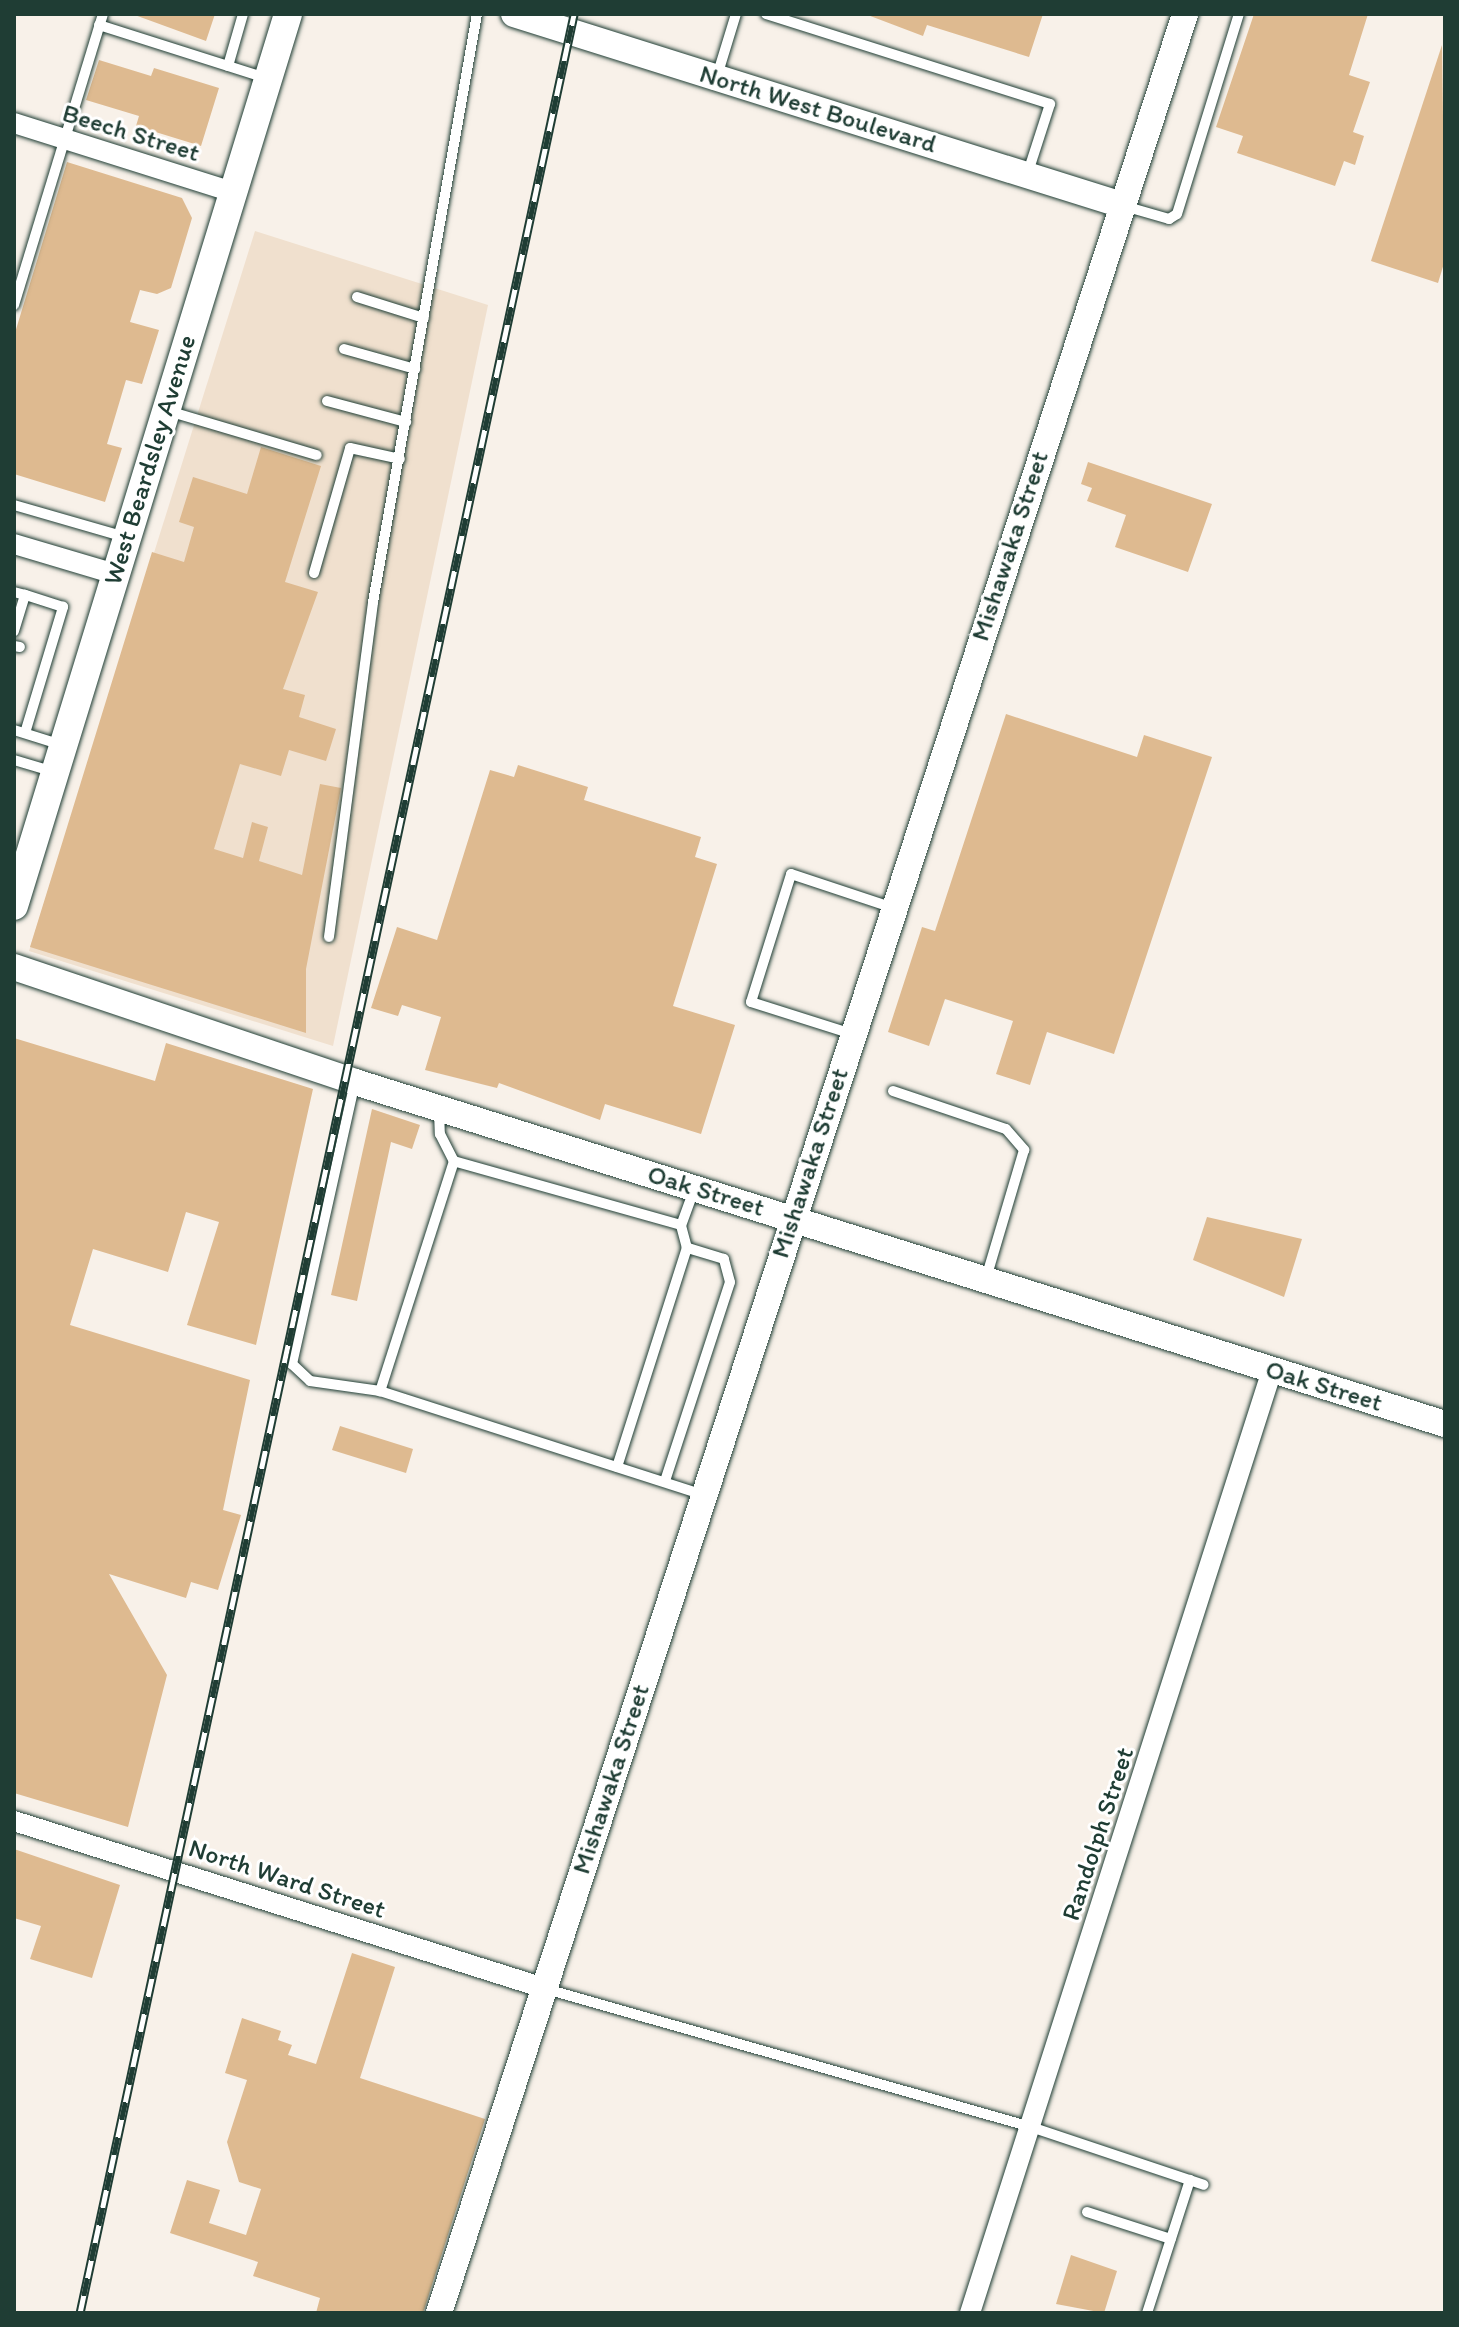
<!DOCTYPE html>
<html>
<head>
<meta charset="utf-8">
<style>
  body { margin:0 }
  #map { position:relative; width:1459px; height:2327px; overflow:hidden; background:#f8f1e9; font-family:Itim,sans-serif }
  div>[style] { position:absolute }
  [style*='--x'] { left:calc(var(--x)*1px); top:calc(var(--y)*1px); width:calc(var(--w)*1px); rotate:calc(var(--a)*1deg) }
  .built>* { inset:0; background:#f0e0ce }
  .building>* { inset:0; background:#deba90 }
  .roads { filter:drop-shadow(0 0 2px #1f3d34) drop-shadow(0 0 2px #1f3d34) }
  .service>* { height:10px; margin:-5px; padding:0 5px; transform-origin:5px; border-radius:5px; background:#fff }
  .minor>* { height:20px; margin:-10px; padding:0 10px; transform-origin:10px; border-radius:10px; background:#fff }
  .tertiary>* { height:26px; margin:-13px; padding:0 13px; transform-origin:13px; border-radius:13px; background:#fff }
  .secondary>* { height:28px; margin:-14px; padding:0 14px; transform-origin:14px; border-radius:14px; background:#fff }
  .rail>* { height:9px; margin-top:-4.5px; transform-origin:0; background:repeating-linear-gradient(90deg,#fff 0 18px,#1f3d34 0 36px); box-sizing:border-box; border-block:2px solid #1f3d34 }
  span { translate:-50% -50%; white-space:nowrap; text-align:center; line-height:1.15; -webkit-text-stroke:6px #fff; paint-order:stroke }
  .street-label { font-size:26px; color:#1f3d34 }
  .frame { position:absolute; inset:0; border:16px solid #1f3d34; pointer-events:none }
</style>
</head>
<body>
<div id="map">
  <div class="built">
    <div style="clip-path:polygon(255px 231px,488px 305px,333px 1046px,29px 951px)"></div>
  </div>
  <div class="building">
    <div style="clip-path:polygon(132px 14px,215px 14px,206px 41px)"></div>
    <div style="clip-path:polygon(865px 14px,1043px 14px,1029px 57px,927px 25px,923px 36px)"></div>
    <div style="clip-path:polygon(1254px 14px,1368px 14px,1349px 75px,1370px 82px,1353px 132px,1364px 136px,1355px 165px,1344px 161px,1335px 186px,1237px 153px,1243px 136px,1216px 127px)"></div>
    <div style="clip-path:polygon(1442px 45px,1445px 260px,1438px 283px,1371px 261px)"></div>
    <div style="clip-path:polygon(99px 60px,151px 76px,154px 68px,219px 88px,201px 146px,136px 126px,139px 116px,86px 100px)"></div>
    <div style="clip-path:polygon(67px 162px,182px 198px,192px 218px,171px 288px,157px 294px,140px 290px,130px 322px,159px 330px,142px 384px,126px 380px,107px 444px,122px 448px,105px 502px,14px 474px,14px 336px)"></div>
    <div style="clip-path:polygon(261px 447px,321px 466px,285px 582px,318px 592px,283px 689px,305px 695px,299px 717px,336px 729px,326px 761px,289px 750px,281px 776px,240px 764px,214px 849px,243px 858px,252px 822px,268px 827px,259px 861px,302px 875px,320px 784px,341px 788px,306px 969px,306px 1033px,30px 947px,152px 552px,184px 562px,194px 527px,179px 522px,193px 477px,247px 494px)"></div>
    <div style="clip-path:polygon(1088px 462px,1212px 504px,1188px 572px,1115px 547px,1126px 515px,1087px 501px,1092px 488px,1081px 484px)"></div>
    <div style="clip-path:polygon(1006px 714px,1137px 757px,1144px 735px,1212px 757px,1114px 1054px,1047px 1032px,1030px 1085px,996px 1074px,1013px 1021px,945px 999px,929px 1046px,888px 1032px,922px 927px,935px 931px)"></div>
    <div style="clip-path:polygon(518px 765px,588px 787px,584px 800px,701px 837px,695px 857px,717px 864px,673px 1006px,735px 1025px,701px 1134px,605px 1104px,600px 1120px,499px 1083px,497px 1088px,425px 1070px,441px 1017px,402px 1005px,398px 1016px,371px 1008px,397px 927px,437px 940px,490px 770px,514px 777px)"></div>
    <div style="clip-path:polygon(14px 1038px,155px 1081px,166px 1043px,313px 1089px,256px 1345px,187px 1325px,219px 1222px,186px 1212px,168px 1272px,93px 1249px,70px 1325px,250px 1380px,223px 1510px,241px 1515px,218px 1590px,191px 1582px,186px 1598px,109px 1574px,167px 1675px,128px 1827px,14px 1793px)"></div>
    <div style="clip-path:polygon(372px 1109px,420px 1125px,412px 1149px,391px 1142px,357px 1301px,331px 1295px)"></div>
    <div style="clip-path:polygon(1207px 1217px,1302px 1239px,1284px 1297px,1193px 1260px)"></div>
    <div style="clip-path:polygon(340px 1426px,413px 1449px,406px 1473px,332px 1450px)"></div>
    <div style="clip-path:polygon(14px 1849px,120px 1885px,92px 1978px,30px 1959px,41px 1926px,14px 1918px)"></div>
    <div style="clip-path:polygon(352px 1953px,395px 1967px,360px 2078px,485px 2119px,423px 2313px,316px 2313px,320px 2298px,253px 2276px,258px 2262px,170px 2233px,187px 2180px,220px 2190px,209px 2223px,246px 2235px,261px 2189px,239px 2182px,227px 2142px,247px 2080px,225px 2073px,242px 2018px,281px 2031px,278px 2040px,292px 2045px,288px 2055px,316px 2064px)"></div>
    <div style="clip-path:polygon(1071px 2255px,1117px 2271px,1104px 2313px,1056px 2304px)"></div>
  </div>
  <div class="roads">
    <div class="service">
      <div style="--x:766;--y:14;--w:298;--a:17.6"></div>
      <div style="--x:1050;--y:104;--w:71;--a:107.9"></div>
      <div style="--x:99;--y:25;--w:175;--a:17.6"></div>
      <div style="--x:228;--y:66;--w:54;--a:-73.9"></div>
      <div style="--x:717;--y:76;--w:65;--a:-73"></div>
      <div style="--x:1124;--y:206;--w:47;--a:16.1"></div>
      <div style="--x:1169;--y:219;--w:9;--a:-32"></div>
      <div style="--x:1177;--y:214;--w:209;--a:-72.8"></div>
      <div style="--x:357;--y:297;--w:70;--a:17.4"></div>
      <div style="--x:14;--y:305;--w:304;--a:-73"></div>
      <div style="--x:344;--y:349;--w:74;--a:15.7"></div>
      <div style="--x:327;--y:401;--w:82;--a:14.9"></div>
      <div style="--x:168;--y:411;--w:155;--a:16.5"></div>
      <div style="--x:14;--y:505;--w:116;--a:16.1"></div>
      <div style="--x:314;--y:573;--w:130;--a:-73.9"></div>
      <div style="--x:350;--y:448;--w:51;--a:12.4"></div>
      <div style="--x:14;--y:592;--w:11;--a:15"></div>
      <div style="--x:25;--y:595;--w:38;--a:107"></div>
      <div style="--x:14;--y:646;--w:6;--a:9"></div>
      <div style="--x:14;--y:730;--w:50;--a:17.4"></div>
      <div style="--x:25;--y:733;--w:132;--a:-73.2"></div>
      <div style="--x:63;--y:607;--w:40;--a:-162"></div>
      <div style="--x:14;--y:760;--w:42;--a:16.7"></div>
      <div style="--x:329;--y:937;--w:338;--a:-82.5"></div>
      <div style="--x:373;--y:602;--w:597;--a:-79.97"></div>
      <div style="--x:852;--y:1034;--w:106;--a:-162.4"></div>
      <div style="--x:751;--y:1002;--w:134;--a:-72.6"></div>
      <div style="--x:791;--y:874;--w:108;--a:18.4"></div>
      <div style="--x:355;--y:1082;--w:289;--a:102.6"></div>
      <div style="--x:292;--y:1364;--w:25;--a:43"></div>
      <div style="--x:310;--y:1381;--w:71;--a:8.1"></div>
      <div style="--x:893;--y:1091;--w:119;--a:18.6"></div>
      <div style="--x:1006;--y:1129;--w:28;--a:49"></div>
      <div style="--x:1024;--y:1150;--w:134;--a:106.5"></div>
      <div style="--x:439;--y:1110;--w:24;--a:88"></div>
      <div style="--x:440;--y:1134;--w:30;--a:63"></div>
      <div style="--x:694;--y:1190;--w:37;--a:110"></div>
      <div style="--x:681;--y:1225;--w:236;--a:-164.3"></div>
      <div style="--x:454;--y:1161;--w:242;--a:107.8"></div>
      <div style="--x:380;--y:1391;--w:339;--a:17.8"></div>
      <div style="--x:617;--y:1467;--w:230;--a:-72.3"></div>
      <div style="--x:687;--y:1248;--w:24;--a:-105"></div>
      <div style="--x:665;--y:1481;--w:209;--a:-71.9"></div>
      <div style="--x:730;--y:1282;--w:24;--a:-105"></div>
      <div style="--x:724;--y:1259;--w:39;--a:-163"></div>
      <div style="--x:546;--y:1989;--w:504;--a:15.88"></div>
      <div style="--x:1031;--y:2127;--w:182;--a:18.5"></div>
      <div style="--x:1087;--y:2212;--w:88;--a:17.8"></div>
      <div style="--x:1147;--y:2313;--w:140;--a:-72.1"></div>
    </div>
    <div class="minor">
      <div style="--x:14;--y:123;--w:230;--a:17.5"></div>
      <div style="--x:14;--y:544;--w:105;--a:16.5"></div>
      <div style="--x:14;--y:1821;--w:556;--a:17.49"></div>
      <div style="--x:970;--y:2313;--w:990;--a:-72.24"></div>
    </div>
    <div class="tertiary">
      <div style="--x:514;--y:14;--w:637;--a:17.44"></div>
      <div style="--x:14;--y:967;--w:360;--a:18.6"></div>
      <div style="--x:355;--y:1082;--w:1142;--a:17.42"></div>
      <div style="--x:439;--y:2313;--w:2417;--a:-72.02"></div>
    </div>
    <div class="secondary">
      <div style="--x:14;--y:906;--w:933;--a:-72.92"></div>
    </div>
  </div>
  <div class="rail">
    <div style="--x:80;--y:2313;--w:2351;--a:-77.87"></div>
  </div>
  <div class="street-label">
    <span style="left:818px;top:109px;rotate:17deg">North West Boulevard</span>
    <span style="left:131px;top:133px;rotate:17deg">Beech Street</span>
    <span style="left:150px;top:460px;rotate:-73deg">West Beardsley Avenue</span>
    <span style="left:1010px;top:546px;rotate:-72deg">Mishawaka Street</span>
    <span style="left:810px;top:1163px;rotate:-72deg">Mishawaka Street</span>
    <span style="left:706px;top:1191px;rotate:17deg">Oak Street</span>
    <span style="left:1324px;top:1386px;rotate:17deg">Oak Street</span>
    <span style="left:611px;top:1779px;rotate:-72deg">Mishawaka Street</span>
    <span style="left:1098px;top:1834px;rotate:-72deg">Randolph Street</span>
    <span style="left:287px;top:1879px;rotate:18deg">North Ward Street</span>
  </div>
  <div class="frame"></div>
</div>
</body>
</html>
